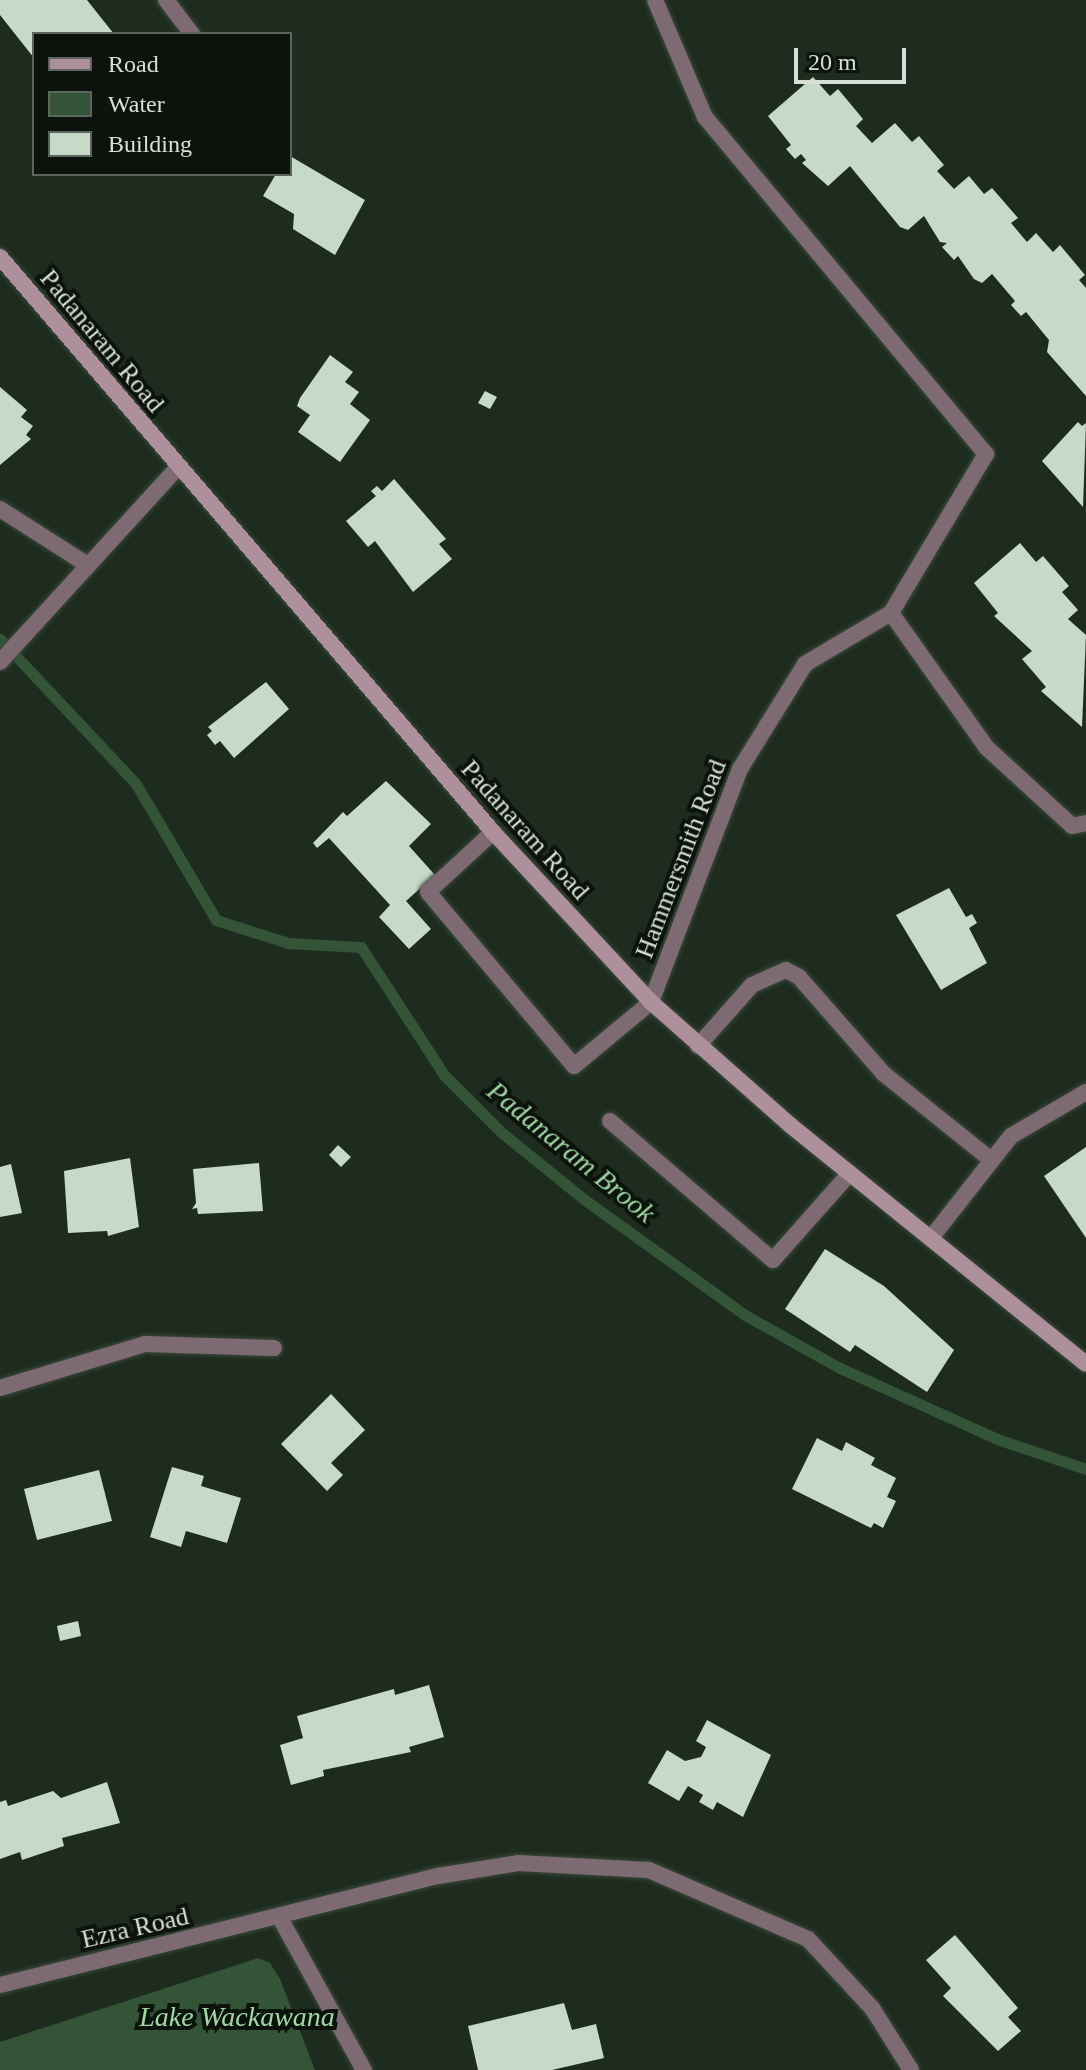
<!DOCTYPE html>
<html>
<head>
<meta charset="utf-8">
<style>
  body { margin:0 }
  #map { position:relative; width:1086px; height:2070px; overflow:hidden; background:#1d2c1e; font-family:Georgia,serif }
  div>[style] { position:absolute }
  [style*='--x'] { left:calc(var(--x)*1px); top:calc(var(--y)*1px); width:calc(var(--w)*1px); rotate:calc(var(--a)*1deg) }
  .water>* { inset:0; background:#345438 }
  .stream>* { height:11px; margin:-5.5px; padding:0 5.5px; transform-origin:5.5px; border-radius:5.5px; background:#345438 }
  .building>* { inset:0; background:#c6dac7 }
  .roads { filter:drop-shadow(0 0 2px #3b493b) drop-shadow(0 0 2px #3b493b) }
  .service>* { height:16px; margin:-8px; padding:0 8px; transform-origin:8px; border-radius:8px; background:#7d6a72 }
  .minor>* { height:16px; margin:-8px; padding:0 8px; transform-origin:8px; border-radius:8px; background:#7d6a72 }
  .secondary>* { height:16px; margin:-8px; padding:0 8px; transform-origin:8px; border-radius:8px; background:#ae8f9c }
  span { translate:-50% -50%; white-space:nowrap; text-align:center; line-height:1.15; -webkit-text-stroke:8px #0c120c; paint-order:stroke }
  .street-label { font-size:26px; color:#d6e0d6 }
  .water-label { font-size:28px; color:#a0d7a5; font-style:italic }
  .legend { position:absolute; left:32px; top:32px; width:260px; height:144px; box-sizing:border-box; background:#0c120c; border:2px solid #5d645d; margin:0; padding:10px 14px; list-style:none; font-size:24px; color:#d6e0d6 }
  .legend li { display:flex; align-items:center; gap:16px; height:40px }
  .legend b { width:40px; border:2px solid #5d645d }
  .scale { position:absolute; left:794px; top:48px; width:112px; height:36px; box-sizing:border-box; border:4px solid #d6e0d6; border-top:0; padding-left:10px; font-size:24px; line-height:28px; white-space:nowrap; color:#d6e0d6; -webkit-text-stroke:6px #0c120c; paint-order:stroke }
</style>
</head>
<body>
<div id="map">
  <div class="water">
    <div style="clip-path:polygon(258px 1958px,270px 1963px,280px 1979px,315px 2070px,0 2070px,0 2042px)"></div>
  </div>
  <div class="stream">
    <div style="--x:0;--y:639;--w:199;--a:46.8"></div>
    <div style="--x:136;--y:784;--w:158;--a:59.5"></div>
    <div style="--x:216;--y:920;--w:76;--a:17.7"></div>
    <div style="--x:288;--y:943;--w:73;--a:3.1"></div>
    <div style="--x:361;--y:947;--w:153;--a:57"></div>
    <div style="--x:444;--y:1075;--w:82;--a:45"></div>
    <div style="--x:502;--y:1133;--w:107;--a:38.9"></div>
    <div style="--x:585;--y:1200;--w:197;--a:35.7"></div>
    <div style="--x:745;--y:1315;--w:109;--a:29.2"></div>
    <div style="--x:840;--y:1368;--w:172;--a:24.3"></div>
    <div style="--x:997;--y:1439;--w:94;--a:18.6"></div>
  </div>
  <div class="building">
    <div style="clip-path:polygon(0 0,87px 0,114px 34px,34px 34px,34px 58px,0 15px)"></div>
    <div style="clip-path:polygon(813px 77px,830px 96px,838px 89px,863px 119px,856px 126px,872px 143px,895px 123px,912px 142px,919px 136px,944px 165px,937px 171px,954px 189px,969px 176px,984px 194px,992px 188px,1018px 218px,1011px 223px,1027px 242px,1036px 233px,1053px 252px,1060px 245px,1085px 275px,1079px 280px,1086px 288px,1086px 396px,1047px 352px,1049px 340px,1026px 312px,1021px 316px,1011px 305px,1015px 301px,992px 274px,982px 283px,974px 279px,958px 256px,954px 260px,942px 247px,947px 243px,940px 242px,924px 216px,908px 230px,900px 227px,850px 166px,828px 186px,802px 163px,806px 160px,801px 154px,795px 159px,786px 149px,791px 145px,768px 116px)"></div>
    <div style="clip-path:polygon(290px 156px,365px 200px,335px 255px,293px 229px,294px 214px,263px 196px,276px 174px,290px 174px)"></div>
    <div style="clip-path:polygon(330px 355px,353px 372px,345px 382px,359px 392px,350px 404px,370px 420px,340px 462px,298px 432px,310px 415px,297px 406px,300px 398px)"></div>
    <div style="clip-path:polygon(0 387px,27px 410px,21px 417px,33px 426px,26px 435px,31px 439px,0 465px)"></div>
    <div style="clip-path:polygon(485px 391px,497px 397px,490px 409px,478px 403px)"></div>
    <div style="clip-path:polygon(1078px 422px,1082px 426px,1086px 423px,1083px 507px,1042px 461px)"></div>
    <div style="clip-path:polygon(394px 479px,446px 539px,439px 544px,452px 559px,413px 592px,375px 541px,368px 547px,346px 521px,376px 496px,371px 491px,377px 486px,382px 491px)"></div>
    <div style="clip-path:polygon(1020px 543px,1036px 562px,1043px 556px,1069px 586px,1062px 592px,1078px 610px,1068px 619px,1086px 635px,1082px 727px,1041px 691px,1046px 687px,1022px 659px,1032px 651px,994px 616px,998px 613px,974px 583px)"></div>
    <div style="clip-path:polygon(266px 682px,289px 709px,234px 758px,220px 741px,215px 745px,207px 735px,212px 731px,208px 727px)"></div>
    <div style="clip-path:polygon(386px 781px,431px 824px,409px 846px,435px 875px,406px 901px,431px 929px,409px 949px,379px 917px,390px 905px,329px 838px,317px 848px,313px 843px,343px 812px,347px 816px)"></div>
    <div style="clip-path:polygon(949px 888px,966px 917px,972px 914px,977px 923px,969px 928px,987px 963px,941px 990px,896px 915px)"></div>
    <div style="clip-path:polygon(338px 1145px,351px 1157px,341px 1167px,329px 1155px)"></div>
    <div style="clip-path:polygon(1086px 1147px,1086px 1238px,1044px 1176px)"></div>
    <div style="clip-path:polygon(130px 1158px,139px 1227px,108px 1236px,107px 1231px,68px 1233px,64px 1171px)"></div>
    <div style="clip-path:polygon(259px 1163px,263px 1211px,198px 1214px,197px 1208px,192px 1209px,196px 1203px,193px 1169px)"></div>
    <div style="clip-path:polygon(11px 1164px,22px 1213px,0 1217px,0 1167px)"></div>
    <div style="clip-path:polygon(825px 1249px,884px 1286px,954px 1350px,927px 1392px,855px 1345px,850px 1352px,785px 1309px)"></div>
    <div style="clip-path:polygon(331px 1394px,365px 1430px,331px 1463px,343px 1475px,327px 1491px,281px 1444px)"></div>
    <div style="clip-path:polygon(817px 1438px,842px 1451px,846px 1442px,875px 1458px,871px 1465px,896px 1478px,887px 1497px,896px 1501px,883px 1528px,874px 1523px,871px 1528px,792px 1489px)"></div>
    <div style="clip-path:polygon(172px 1467px,204px 1476px,201px 1486px,241px 1498px,227px 1543px,186px 1531px,181px 1547px,150px 1537px)"></div>
    <div style="clip-path:polygon(99px 1470px,112px 1521px,37px 1540px,24px 1489px)"></div>
    <div style="clip-path:polygon(78px 1621px,81px 1636px,60px 1641px,57px 1626px)"></div>
    <div style="clip-path:polygon(429px 1685px,444px 1737px,409px 1747px,411px 1752px,323px 1770px,324px 1776px,291px 1785px,280px 1745px,303px 1738px,297px 1716px,394px 1689px,395px 1695px)"></div>
    <div style="clip-path:polygon(707px 1720px,771px 1755px,743px 1817px,717px 1802px,713px 1810px,699px 1802px,703px 1795px,688px 1786px,679px 1801px,648px 1783px,667px 1750px,685px 1761px,701px 1757px,706px 1747px,696px 1741px)"></div>
    <div style="clip-path:polygon(107px 1782px,120px 1823px,62px 1838px,64px 1846px,22px 1860px,20px 1852px,0 1859px,0 1802px,6px 1800px,8px 1806px,53px 1791px,61px 1798px)"></div>
    <div style="clip-path:polygon(955px 1935px,1018px 2008px,1008px 2017px,1021px 2031px,998px 2051px,943px 1996px,951px 1988px,926px 1960px)"></div>
    <div style="clip-path:polygon(564px 2003px,572px 2030px,596px 2024px,604px 2058px,552px 2070px,478px 2070px,468px 2026px)"></div>
  </div>
  <div class="roads">
    <div class="service">
      <div style="--x:166;--y:0;--w:43;--a:52.6"></div>
      <div style="--x:655;--y:0;--w:127;--a:66.9"></div>
      <div style="--x:705;--y:117;--w:439;--a:50.2"></div>
      <div style="--x:986;--y:454;--w:185;--a:120.9"></div>
      <div style="--x:0;--y:509;--w:104;--a:32.5"></div>
      <div style="--x:0;--y:662;--w:263;--a:-47.6"></div>
      <div style="--x:493;--y:832;--w:88;--a:137.3"></div>
      <div style="--x:428;--y:892;--w:227;--a:50"></div>
      <div style="--x:574;--y:1066;--w:100;--a:-39.7"></div>
      <div style="--x:698;--y:1046;--w:81;--a:-48.5"></div>
      <div style="--x:752;--y:985;--w:37;--a:-24"></div>
      <div style="--x:786;--y:970;--w:15;--a:28"></div>
      <div style="--x:799;--y:977;--w:129;--a:48.8"></div>
      <div style="--x:884;--y:1074;--w:136;--a:38.7"></div>
      <div style="--x:610;--y:1121;--w:214;--a:40.5"></div>
      <div style="--x:773;--y:1260;--w:116;--a:-48.5"></div>
      <div style="--x:931;--y:1238;--w:130;--a:-51.9"></div>
      <div style="--x:1011;--y:1136;--w:87;--a:-30.4"></div>
    </div>
    <div class="minor">
      <div style="--x:651;--y:1002;--w:249;--a:-69.1"></div>
      <div style="--x:740;--y:769;--w:123;--a:-58.2"></div>
      <div style="--x:805;--y:664;--w:100;--a:-30.7"></div>
      <div style="--x:891;--y:613;--w:166;--a:54.6"></div>
      <div style="--x:987;--y:748;--w:115;--a:42.5"></div>
      <div style="--x:1072;--y:826;--w:14;--a:-12"></div>
      <div style="--x:0;--y:1388;--w:152;--a:-16.9"></div>
      <div style="--x:145;--y:1344;--w:129;--a:1.8"></div>
      <div style="--x:280;--y:1918;--w:174;--a:61.1"></div>
      <div style="--x:0;--y:1985;--w:451;--a:-14"></div>
      <div style="--x:438;--y:1876;--w:81;--a:-9.2"></div>
      <div style="--x:518;--y:1863;--w:131;--a:3.1"></div>
      <div style="--x:649;--y:1870;--w:173;--a:23.5"></div>
      <div style="--x:808;--y:1939;--w:94;--a:47.2"></div>
      <div style="--x:872;--y:2008;--w:73;--a:57.8"></div>
    </div>
    <div class="secondary">
      <div style="--x:0;--y:257;--w:757;--a:49.39"></div>
      <div style="--x:493;--y:832;--w:232;--a:47.1"></div>
      <div style="--x:651;--y:1002;--w:186;--a:41.5"></div>
      <div style="--x:790;--y:1125;--w:380;--a:38.9"></div>
    </div>
  </div>
  <div class="street-label">
    <span style="left:102px;top:341px;rotate:50deg">Padanaram Road</span>
    <span style="left:525px;top:830px;rotate:48deg">Padanaram Road</span>
    <span style="left:681px;top:859px;rotate:-69deg">Hammersmith Road</span>
    <span style="left:135px;top:1928px;rotate:-13deg">Ezra Road</span>
  </div>
  <div class="water-label">
    <span style="left:571px;top:1152px;rotate:39deg">Padanaram Brook</span>
    <span style="left:237px;top:2017px">Lake Wackawana</span>
  </div>
  <ul class="legend">
  <li><b style="height:10px;background:#ae8f9c"></b>Road</li>
  <li><b style="height:22px;background:#345438"></b>Water</li>
  <li><b style="height:22px;background:#c6dac7"></b>Building</li>
  </ul>
  <div class="scale">20 m</div>
</div>
</body>
</html>
